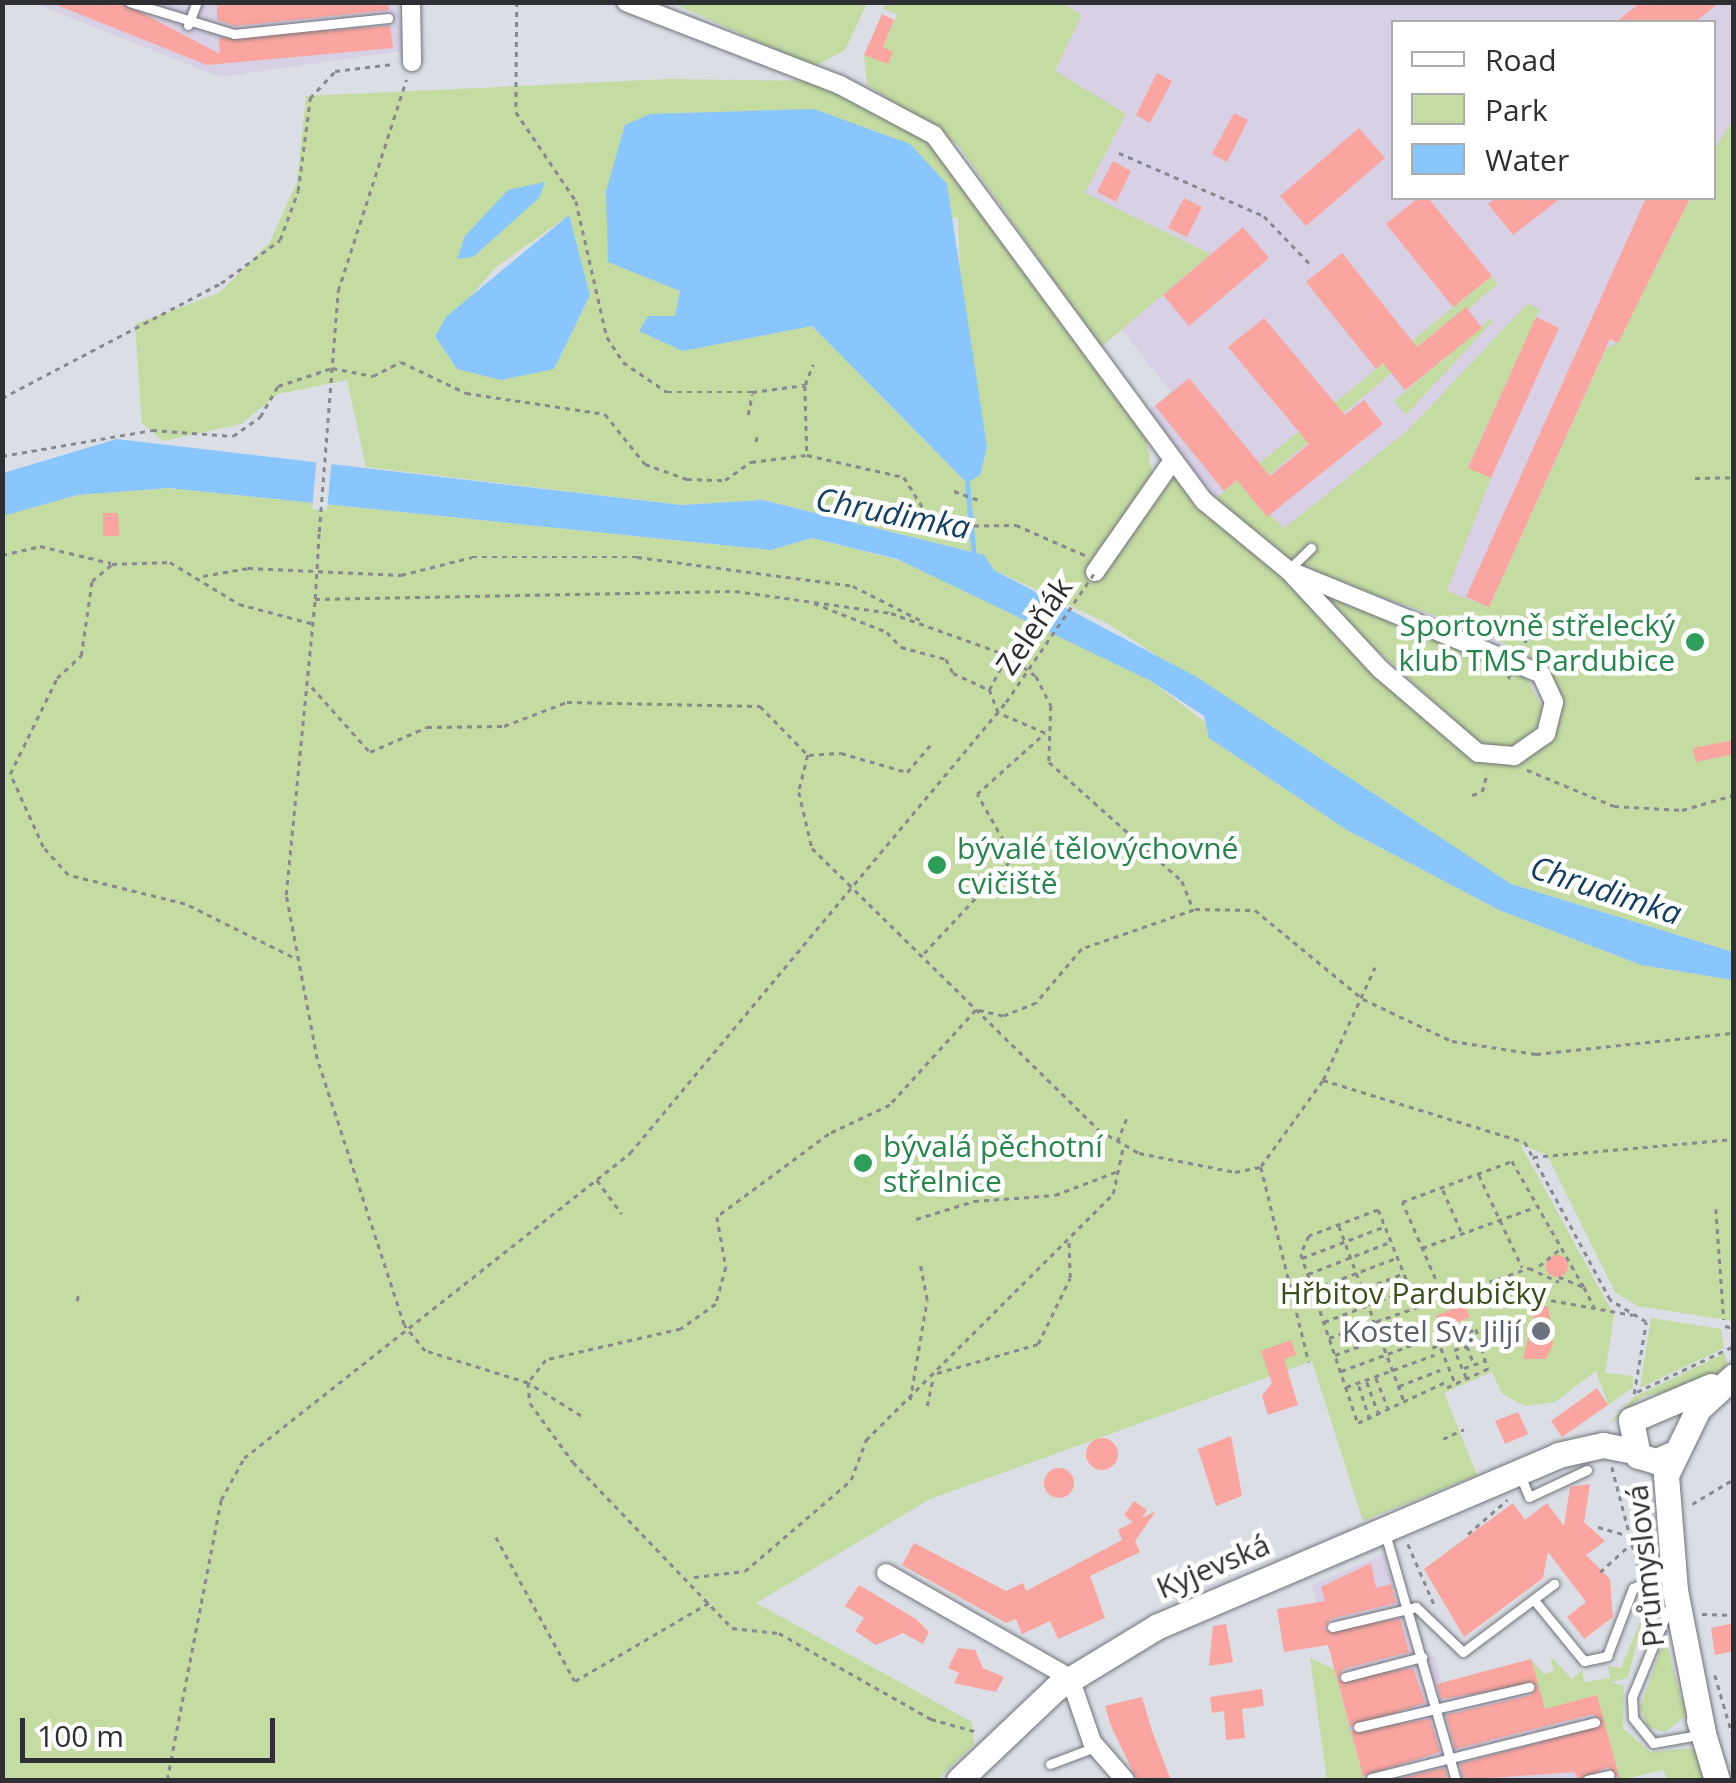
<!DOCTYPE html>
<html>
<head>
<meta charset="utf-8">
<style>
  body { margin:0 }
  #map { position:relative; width:1736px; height:1783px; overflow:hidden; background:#dbdfe5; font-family:"Open Sans",sans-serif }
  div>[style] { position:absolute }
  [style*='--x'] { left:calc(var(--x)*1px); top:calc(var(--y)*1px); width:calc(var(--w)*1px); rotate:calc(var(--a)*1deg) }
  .industrial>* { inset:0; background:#d8d1e6 }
  .green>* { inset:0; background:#c4dba2 }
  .water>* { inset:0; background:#89c6fe }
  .pier>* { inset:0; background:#dbdfe5 }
  .stream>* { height:5px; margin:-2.5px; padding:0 2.5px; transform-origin:2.5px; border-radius:2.5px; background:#89c6fe }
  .building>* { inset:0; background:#faa59f }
  .round { border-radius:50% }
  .path>* { height:2.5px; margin-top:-1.25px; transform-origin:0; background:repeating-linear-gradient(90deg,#87898e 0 5px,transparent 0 10px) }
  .roads { filter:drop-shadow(0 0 2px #707379) drop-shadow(0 0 2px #707379) }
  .lane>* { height:9px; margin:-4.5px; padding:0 4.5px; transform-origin:4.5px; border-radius:4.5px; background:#fff }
  .street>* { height:18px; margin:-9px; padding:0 9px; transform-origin:9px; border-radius:9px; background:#fff }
  .secondary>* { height:25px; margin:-12.5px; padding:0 12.5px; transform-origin:12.5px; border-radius:12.5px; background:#fff }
  .path-bridge>* { height:2.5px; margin-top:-1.25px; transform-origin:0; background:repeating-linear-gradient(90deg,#87898e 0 5px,transparent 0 10px) }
  .dots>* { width:28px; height:28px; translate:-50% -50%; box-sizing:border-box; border:5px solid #fff; border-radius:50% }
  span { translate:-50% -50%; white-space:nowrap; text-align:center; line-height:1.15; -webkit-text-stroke:9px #fff; paint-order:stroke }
  .leisure-label { font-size:30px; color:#27864d }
  .right { translate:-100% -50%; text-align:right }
  .left { translate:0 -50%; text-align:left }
  .street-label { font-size:30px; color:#2e2f32 }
  .park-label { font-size:30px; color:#3c4e1b }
  .worship-label { font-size:30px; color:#5b616d }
  .water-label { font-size:32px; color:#133f63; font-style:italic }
  .frame { position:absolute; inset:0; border:5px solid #2e2f32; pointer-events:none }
  .legend { position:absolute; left:1391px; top:20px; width:325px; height:180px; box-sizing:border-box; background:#fff; border:2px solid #abacad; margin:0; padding:12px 18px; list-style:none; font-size:30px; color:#2e2f32 }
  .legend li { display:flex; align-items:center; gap:20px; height:50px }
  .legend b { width:50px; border:2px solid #abacad }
  .scale { position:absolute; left:20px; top:1718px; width:255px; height:45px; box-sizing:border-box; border:5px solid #2e2f32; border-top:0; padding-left:12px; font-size:30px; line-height:35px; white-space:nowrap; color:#2e2f32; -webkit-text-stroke:8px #fff; paint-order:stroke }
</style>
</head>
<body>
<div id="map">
  <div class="industrial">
    <div style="clip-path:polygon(34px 3px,398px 3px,403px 51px,220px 77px)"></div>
    <div style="clip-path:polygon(1008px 3px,1733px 3px,1733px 120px,1714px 163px,1714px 22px,1394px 22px,1394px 198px,1697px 198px,1489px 634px,1222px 505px,1165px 437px,1147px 412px,1171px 392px,936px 95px)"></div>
    <div style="clip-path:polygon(1384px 1554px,1415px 1661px,1434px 1656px,1442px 1683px,1531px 1659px,1544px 1695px,1597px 1695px,1620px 1780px,1364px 1780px,1312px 1585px)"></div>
  </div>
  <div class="green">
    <div style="clip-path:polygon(673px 3px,867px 3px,845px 50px,813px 67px)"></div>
    <div style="clip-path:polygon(890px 3px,1063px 3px,1082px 15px,1055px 71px,1126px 114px,1085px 193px,1211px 254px,1101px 347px,958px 145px,867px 85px,864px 55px,888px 64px,883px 47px,897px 15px,882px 8px)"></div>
    <div style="clip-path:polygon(evenodd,667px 79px,813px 81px,932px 144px,1146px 435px,1152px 474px,1140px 496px,1176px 478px,1453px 739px,1515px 761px,1555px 732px,1551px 678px,1538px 663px,1489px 634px,1297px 568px,1216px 498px,1492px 276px,1498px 284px,1248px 493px,1284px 528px,1407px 431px,1527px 304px,1540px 309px,1468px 467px,1491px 478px,1447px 591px,1489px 607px,1606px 349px,1618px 342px,1690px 198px,1714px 198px,1714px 150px,1733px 120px,1733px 952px,1511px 884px,1105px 622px,994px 570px,984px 555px,764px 500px,682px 505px,366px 467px,347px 380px,278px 394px,241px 424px,163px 441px,142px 423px,135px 324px,219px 293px,270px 242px,297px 182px,306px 96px,667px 79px,568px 216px,590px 295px,554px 369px,436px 336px,496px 267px,568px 216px,667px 79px,958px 217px,967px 483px,812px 326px,683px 351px,680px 292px,669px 283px,958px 217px)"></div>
    <div style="clip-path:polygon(1490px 319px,1493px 321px,1406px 415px,1394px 401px)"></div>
    <div style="clip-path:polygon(169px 488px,771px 550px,812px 538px,929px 568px,1151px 681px,1347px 830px,1499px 910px,1641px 965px,1733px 980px,1733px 1321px,1637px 1306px,1615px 1292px,1547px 1155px,1520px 1144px,1614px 1315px,1605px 1373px,1633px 1376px,1633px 1388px,1608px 1405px,1596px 1371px,1555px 1402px,1525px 1406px,1502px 1394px,1492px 1372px,1444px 1393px,1477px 1475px,1363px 1521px,1312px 1361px,930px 1499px,756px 1603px,972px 1722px,974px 1744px,937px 1780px,3px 1780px,2px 516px,77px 495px)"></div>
    <div style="clip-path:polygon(1304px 584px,1527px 679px,1543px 709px,1535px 734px,1520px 747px,1486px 749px)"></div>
    <div style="clip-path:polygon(1651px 1318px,1721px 1329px,1724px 1348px,1640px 1388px)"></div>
    <div style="clip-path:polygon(1725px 1353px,1727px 1367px,1692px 1389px,1643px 1396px,1606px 1427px,1634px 1397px)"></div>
    <div style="clip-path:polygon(1644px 1613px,1628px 1678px,1611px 1682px,1624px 1686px,1623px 1728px,1650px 1752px,1694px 1748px,1704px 1780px,1667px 1780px,1664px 1770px,1620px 1780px,1597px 1696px,1545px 1709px,1531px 1659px,1544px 1674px,1554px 1671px,1550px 1656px,1572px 1679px,1582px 1670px,1584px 1682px,1610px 1678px,1608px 1666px,1621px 1668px)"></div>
    <div style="clip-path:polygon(1665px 1637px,1686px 1716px,1665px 1732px,1648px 1727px,1640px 1708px)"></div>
    <div style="clip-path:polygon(1310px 1658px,1334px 1669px,1364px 1780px,1327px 1780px)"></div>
  </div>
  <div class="water">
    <div style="clip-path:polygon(814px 109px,910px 144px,947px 184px,987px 447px,980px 475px,967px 483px,812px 326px,683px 351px,639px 331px,648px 316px,675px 316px,680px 291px,608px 262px,606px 191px,625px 125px,650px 114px)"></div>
    <div style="clip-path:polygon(545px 182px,539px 198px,473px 257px,457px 259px,465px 236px,508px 190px)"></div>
    <div style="clip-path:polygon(569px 215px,590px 295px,554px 369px,501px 380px,457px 369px,435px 336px,447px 316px)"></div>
    <div style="clip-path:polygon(117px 439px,682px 505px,763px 500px,984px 555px,994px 570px,1195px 676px,1511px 884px,1733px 952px,1733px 980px,1641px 965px,1499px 910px,1347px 830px,1209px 738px,1204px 716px,1151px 681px,897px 559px,812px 538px,771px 550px,169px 488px,77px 495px,3px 516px,3px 473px)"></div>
  </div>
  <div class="pier">
    <div style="clip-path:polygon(317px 456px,332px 458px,327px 510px,312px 509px)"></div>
  </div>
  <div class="stream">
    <div style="--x:967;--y:483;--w:76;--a:84.7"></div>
  </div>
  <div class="building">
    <div style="clip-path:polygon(49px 2px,121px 2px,220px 54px,219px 38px,390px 26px,393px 48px,207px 65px)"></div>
    <div style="clip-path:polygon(217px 2px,388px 2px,389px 10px,235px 26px,217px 20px)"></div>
    <div style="clip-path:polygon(1641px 2px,1720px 2px,1695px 22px,1616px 22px)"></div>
    <div style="clip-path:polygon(882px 14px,894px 20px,883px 47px,893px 52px,888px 64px,864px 55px)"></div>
    <div style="clip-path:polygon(1157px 73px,1172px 81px,1150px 123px,1136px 115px)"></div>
    <div style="clip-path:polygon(1234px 113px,1248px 120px,1227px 162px,1212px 154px)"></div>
    <div style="clip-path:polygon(1359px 128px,1385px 158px,1306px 226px,1280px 196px)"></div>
    <div style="clip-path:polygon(1113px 161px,1131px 171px,1116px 202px,1097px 192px)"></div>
    <div style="clip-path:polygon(1184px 198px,1202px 207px,1187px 237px,1168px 228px)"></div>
    <div style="clip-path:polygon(1418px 198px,1428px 198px,1492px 276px,1453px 307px,1386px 224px)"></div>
    <div style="clip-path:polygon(1496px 198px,1561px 198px,1513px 235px,1488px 204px)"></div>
    <div style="clip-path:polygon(1646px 198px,1690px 198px,1618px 343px,1610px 339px,1489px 607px,1466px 597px)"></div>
    <div style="clip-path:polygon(1243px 227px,1269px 258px,1189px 326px,1163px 295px)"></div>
    <div style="clip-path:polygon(1342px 253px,1417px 347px,1466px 307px,1482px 328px,1405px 390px,1383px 363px,1376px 369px,1306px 282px)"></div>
    <div style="clip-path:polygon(1536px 317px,1559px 328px,1491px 478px,1468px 468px)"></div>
    <div style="clip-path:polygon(1264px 318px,1345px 415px,1364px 400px,1383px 424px,1267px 517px,1237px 480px,1224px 491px,1155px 406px,1189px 378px,1270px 476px,1309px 444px,1228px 347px)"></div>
    <div style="clip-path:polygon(103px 513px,118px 513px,119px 536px,103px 536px)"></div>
    <div style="clip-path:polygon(1734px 740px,1734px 754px,1696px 762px,1693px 748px)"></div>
    <div class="round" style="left:1546px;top:1255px;width:22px;height:22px"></div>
    <div style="clip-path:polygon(1464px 1304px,1470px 1317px,1442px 1329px,1436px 1316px)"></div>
    <div style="clip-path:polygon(1536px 1306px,1548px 1306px,1553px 1344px,1546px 1359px,1523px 1359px)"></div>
    <div style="clip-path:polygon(1291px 1340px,1296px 1355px,1284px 1359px,1298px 1405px,1268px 1415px,1262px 1396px,1272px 1383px,1261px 1351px)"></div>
    <div style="clip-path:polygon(1597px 1388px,1608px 1405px,1562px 1437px,1551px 1421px)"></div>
    <div style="clip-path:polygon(1518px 1412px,1528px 1434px,1505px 1444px,1495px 1421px)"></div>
    <div style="clip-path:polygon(1231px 1436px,1242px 1496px,1216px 1506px,1198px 1449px)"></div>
    <div class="round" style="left:1086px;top:1438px;width:32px;height:32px"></div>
    <div class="round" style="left:1044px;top:1468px;width:30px;height:30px"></div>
    <div style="clip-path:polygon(1590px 1484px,1584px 1522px,1605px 1541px,1586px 1555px,1610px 1579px,1613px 1617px,1584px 1639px,1567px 1617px,1586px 1602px,1548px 1552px,1543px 1578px,1464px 1637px,1424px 1569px,1513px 1503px,1525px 1520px,1547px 1503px,1564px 1526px,1570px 1487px)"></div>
    <div style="clip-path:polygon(1134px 1501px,1147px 1510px,1142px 1518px,1156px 1511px,1135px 1541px,1140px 1552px,1090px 1576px,1105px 1618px,1058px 1639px,1050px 1621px,1022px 1634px,1016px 1619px,1006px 1623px,902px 1565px,914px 1543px,1006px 1591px,1023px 1583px,1026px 1591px,1122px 1540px,1118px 1530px,1133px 1522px,1124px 1515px)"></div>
    <div style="clip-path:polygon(1371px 1563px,1376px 1588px,1391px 1584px,1396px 1603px,1330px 1619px,1324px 1630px,1400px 1619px,1409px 1652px,1343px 1669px,1338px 1680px,1413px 1668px,1425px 1703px,1350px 1727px,1328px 1645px,1284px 1652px,1277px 1609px,1325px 1601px,1321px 1587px)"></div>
    <div style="clip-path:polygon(859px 1585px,916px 1619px,929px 1632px,923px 1644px,903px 1633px,876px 1645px,855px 1631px,864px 1618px,845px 1606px)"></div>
    <div style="clip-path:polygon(1734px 1623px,1734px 1651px,1715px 1655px,1711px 1628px)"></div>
    <div style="clip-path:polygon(1226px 1624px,1233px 1662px,1209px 1666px,1213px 1626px)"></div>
    <div style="clip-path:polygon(958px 1648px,975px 1650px,983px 1668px,1004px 1677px,996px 1692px,954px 1683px,959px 1673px,948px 1668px)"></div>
    <div style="clip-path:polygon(1531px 1659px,1545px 1709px,1597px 1695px,1620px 1780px,1608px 1767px,1579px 1780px,1574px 1772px,1464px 1780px,1460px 1764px,1602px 1725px,1593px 1714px,1455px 1749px,1446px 1715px,1531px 1695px,1537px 1684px,1441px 1699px,1437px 1684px)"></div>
    <div style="clip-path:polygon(1262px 1689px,1264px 1706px,1242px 1709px,1245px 1738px,1226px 1740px,1224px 1711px,1212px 1713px,1210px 1697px)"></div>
    <div style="clip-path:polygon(1142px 1697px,1152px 1731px,1171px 1780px,1137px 1780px,1111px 1726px,1105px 1706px)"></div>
    <div style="clip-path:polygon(1430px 1719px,1440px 1752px,1363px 1776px,1351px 1731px)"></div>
    <div style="clip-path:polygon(1444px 1768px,1448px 1780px,1394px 1780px)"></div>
  </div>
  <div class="path">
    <div style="--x:517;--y:2;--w:110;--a:90.5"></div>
    <div style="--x:516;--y:112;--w:107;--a:56"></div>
    <div style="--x:576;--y:201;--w:139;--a:77.2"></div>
    <div style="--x:607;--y:337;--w:30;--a:57"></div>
    <div style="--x:623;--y:362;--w:53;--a:34.3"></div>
    <div style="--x:667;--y:392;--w:85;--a:0"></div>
    <div style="--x:752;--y:392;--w:53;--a:-7.5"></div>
    <div style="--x:805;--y:385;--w:22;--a:-69"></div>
    <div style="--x:1119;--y:153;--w:158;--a:23.5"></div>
    <div style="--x:1264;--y:216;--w:66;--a:46.2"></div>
    <div style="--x:805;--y:386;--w:69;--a:88.3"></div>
    <div style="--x:807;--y:455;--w:99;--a:12.8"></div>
    <div style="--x:904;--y:477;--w:57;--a:58.5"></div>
    <div style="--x:934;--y:526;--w:82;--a:-0.7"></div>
    <div style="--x:1016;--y:525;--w:77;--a:23.6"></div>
    <div style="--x:2;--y:398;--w:247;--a:-27.7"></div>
    <div style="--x:221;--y:283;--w:73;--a:-36.1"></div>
    <div style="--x:280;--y:240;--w:52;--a:-69.8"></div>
    <div style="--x:298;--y:191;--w:94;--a:-82.6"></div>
    <div style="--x:310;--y:98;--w:37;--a:-47"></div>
    <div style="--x:335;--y:71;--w:58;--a:-6.9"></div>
    <div style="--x:748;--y:415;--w:21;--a:-79"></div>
    <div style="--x:756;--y:442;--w:7;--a:-82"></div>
    <div style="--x:2;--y:456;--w:152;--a:-9.8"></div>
    <div style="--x:152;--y:430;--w:81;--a:4.2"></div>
    <div style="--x:233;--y:436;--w:33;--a:-35"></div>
    <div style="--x:260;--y:417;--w:36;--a:-60"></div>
    <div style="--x:278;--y:386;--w:57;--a:-18.4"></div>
    <div style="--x:332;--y:368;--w:42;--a:11"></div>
    <div style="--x:373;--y:376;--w:31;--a:-27"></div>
    <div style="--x:401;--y:362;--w:72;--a:25.5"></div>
    <div style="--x:466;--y:393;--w:141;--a:8.6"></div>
    <div style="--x:605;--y:414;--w:64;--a:51.3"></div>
    <div style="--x:645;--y:464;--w:45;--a:19.7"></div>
    <div style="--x:687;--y:479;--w:38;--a:2"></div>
    <div style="--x:725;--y:480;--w:32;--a:-35"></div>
    <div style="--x:751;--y:462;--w:56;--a:-7.1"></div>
    <div style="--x:1695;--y:478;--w:39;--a:-1"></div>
    <div style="--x:954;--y:491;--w:30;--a:20"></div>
    <div style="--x:319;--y:532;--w:242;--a:-85.5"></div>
    <div style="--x:338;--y:291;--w:222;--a:-72.1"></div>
    <div style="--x:2;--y:555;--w:39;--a:-13"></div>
    <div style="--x:40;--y:546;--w:73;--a:13.5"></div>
    <div style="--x:203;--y:576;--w:46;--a:-10.1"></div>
    <div style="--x:248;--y:568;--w:153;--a:2.6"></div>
    <div style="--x:401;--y:575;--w:73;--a:-14.2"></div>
    <div style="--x:472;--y:557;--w:165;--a:0"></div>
    <div style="--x:637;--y:557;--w:218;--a:7.6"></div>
    <div style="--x:853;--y:586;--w:75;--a:26.9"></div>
    <div style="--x:814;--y:603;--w:79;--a:21.7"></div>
    <div style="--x:887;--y:632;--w:21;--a:47"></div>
    <div style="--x:901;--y:647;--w:47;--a:14.9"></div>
    <div style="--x:946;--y:659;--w:16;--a:63"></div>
    <div style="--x:953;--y:673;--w:40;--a:25"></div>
    <div style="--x:312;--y:687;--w:87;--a:48.3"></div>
    <div style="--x:370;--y:752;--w:62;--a:-23.7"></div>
    <div style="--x:427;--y:727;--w:77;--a:-0.7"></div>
    <div style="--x:504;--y:726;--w:67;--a:-20.9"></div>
    <div style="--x:567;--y:702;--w:193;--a:1.2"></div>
    <div style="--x:760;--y:706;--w:69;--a:45.6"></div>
    <div style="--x:808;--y:755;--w:38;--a:104"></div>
    <div style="--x:799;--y:792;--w:57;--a:76.9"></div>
    <div style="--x:812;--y:848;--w:402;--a:44.5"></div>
    <div style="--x:1099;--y:1130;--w:46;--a:29.9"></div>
    <div style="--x:1139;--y:1153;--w:98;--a:11.2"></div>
    <div style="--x:1235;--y:1172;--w:26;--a:-11"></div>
    <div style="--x:1261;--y:1167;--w:201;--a:76.2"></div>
    <div style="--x:809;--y:755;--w:32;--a:-4"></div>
    <div style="--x:841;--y:753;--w:69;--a:16.1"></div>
    <div style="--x:907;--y:772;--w:35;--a:-49"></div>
    <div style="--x:1527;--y:770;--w:94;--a:22.5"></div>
    <div style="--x:1614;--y:806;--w:68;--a:3.4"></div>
    <div style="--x:1682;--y:810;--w:54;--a:-16.1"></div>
    <div style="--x:1472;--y:795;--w:10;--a:-17"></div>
    <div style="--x:1482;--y:792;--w:20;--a:-75"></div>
    <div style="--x:1195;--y:909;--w:60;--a:1"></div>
    <div style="--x:1255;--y:910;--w:140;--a:39.5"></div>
    <div style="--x:1363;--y:999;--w:98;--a:25.3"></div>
    <div style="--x:1452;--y:1041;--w:85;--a:8.8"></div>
    <div style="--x:1536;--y:1054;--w:199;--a:-6.1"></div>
    <div style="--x:924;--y:953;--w:130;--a:-46.9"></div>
    <div style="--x:1013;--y:858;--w:73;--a:-119.4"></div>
    <div style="--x:977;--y:794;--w:91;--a:-41.9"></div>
    <div style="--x:1045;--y:733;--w:51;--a:-156.9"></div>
    <div style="--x:998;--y:713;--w:25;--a:-111"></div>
    <div style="--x:989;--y:690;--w:38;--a:-62"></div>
    <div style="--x:292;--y:957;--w:119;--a:-153.6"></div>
    <div style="--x:185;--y:904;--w:121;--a:-166.1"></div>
    <div style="--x:68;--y:875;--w:38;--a:-132"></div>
    <div style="--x:43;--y:847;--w:80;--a:-114.3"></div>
    <div style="--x:10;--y:774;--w:107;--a:-63.9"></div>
    <div style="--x:57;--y:678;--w:33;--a:-43"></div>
    <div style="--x:81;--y:656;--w:76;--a:-81.7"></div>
    <div style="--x:92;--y:581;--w:26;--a:-40"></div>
    <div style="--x:112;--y:564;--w:58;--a:-2"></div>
    <div style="--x:170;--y:562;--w:81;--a:31.3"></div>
    <div style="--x:239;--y:604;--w:78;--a:14.9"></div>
    <div style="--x:1117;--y:1142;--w:29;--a:-68"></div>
    <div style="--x:1261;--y:1166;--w:106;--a:-54.2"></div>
    <div style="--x:1323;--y:1080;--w:211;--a:17.1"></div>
    <div style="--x:1525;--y:1142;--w:15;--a:62"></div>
    <div style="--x:1479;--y:1175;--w:102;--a:64.9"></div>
    <div style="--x:597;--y:1180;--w:42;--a:53.7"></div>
    <div style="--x:1443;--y:1190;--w:47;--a:66.2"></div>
    <div style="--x:1716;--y:1209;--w:111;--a:85.9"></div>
    <div style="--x:916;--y:1219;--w:61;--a:-17.2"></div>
    <div style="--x:974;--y:1201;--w:81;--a:-4.2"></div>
    <div style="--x:1055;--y:1195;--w:67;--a:-20.9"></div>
    <div style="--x:1339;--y:1226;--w:187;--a:69.6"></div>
    <div style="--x:1422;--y:1248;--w:120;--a:-19.9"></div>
    <div style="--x:1302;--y:1258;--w:87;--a:-20.9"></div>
    <div style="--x:1539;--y:1266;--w:26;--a:-39"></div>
    <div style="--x:1308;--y:1274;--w:88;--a:-21.3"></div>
    <div style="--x:1559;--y:1277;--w:27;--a:22"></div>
    <div style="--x:1584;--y:1287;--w:22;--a:63"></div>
    <div style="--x:1499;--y:1278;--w:15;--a:67"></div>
    <div style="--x:1314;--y:1289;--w:88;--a:-20.7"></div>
    <div style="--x:1466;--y:1289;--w:16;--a:45"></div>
    <div style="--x:1477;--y:1300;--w:36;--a:-11"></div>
    <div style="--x:1512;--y:1293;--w:123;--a:10.3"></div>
    <div style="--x:1443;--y:1297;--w:103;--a:-113.3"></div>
    <div style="--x:1402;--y:1202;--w:117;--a:-20.4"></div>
    <div style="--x:1512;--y:1161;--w:145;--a:60.3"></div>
    <div style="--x:77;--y:1301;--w:10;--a:-79"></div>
    <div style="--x:1321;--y:1306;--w:87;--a:-21.6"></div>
    <div style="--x:1417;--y:1307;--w:105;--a:-111.9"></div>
    <div style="--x:1378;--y:1210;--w:74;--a:159.4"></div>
    <div style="--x:1309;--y:1236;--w:20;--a:114"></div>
    <div style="--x:1301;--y:1254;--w:178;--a:71.4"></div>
    <div style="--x:1358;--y:1423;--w:96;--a:-25.2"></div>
    <div style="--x:1324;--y:1322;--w:90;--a:-20.9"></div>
    <div style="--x:1725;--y:1326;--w:9;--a:13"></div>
    <div style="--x:1329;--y:1338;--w:212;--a:-19.3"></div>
    <div style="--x:1529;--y:1268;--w:33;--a:25"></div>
    <div style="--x:1432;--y:1348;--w:48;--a:-23.4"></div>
    <div style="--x:1476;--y:1329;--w:42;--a:73.3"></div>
    <div style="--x:1488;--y:1369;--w:45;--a:155.1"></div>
    <div style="--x:1441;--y:1348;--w:37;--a:68"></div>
    <div style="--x:1335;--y:1355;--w:94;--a:-20"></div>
    <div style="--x:1464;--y:1368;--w:21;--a:-19"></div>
    <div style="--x:1341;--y:1371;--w:93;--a:-20.2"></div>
    <div style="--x:937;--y:1373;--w:105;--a:-16"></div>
    <div style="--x:1038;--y:1344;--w:73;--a:-64.1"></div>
    <div style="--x:1070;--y:1278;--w:37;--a:-92"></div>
    <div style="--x:1376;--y:1378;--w:32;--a:68"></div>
    <div style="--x:1466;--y:1378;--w:30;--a:-113"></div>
    <div style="--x:1454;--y:1350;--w:14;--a:-17"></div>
    <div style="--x:1467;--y:1346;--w:19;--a:69"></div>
    <div style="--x:1367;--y:1382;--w:32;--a:70"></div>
    <div style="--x:1359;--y:1386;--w:32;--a:72"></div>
    <div style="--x:1399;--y:1386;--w:44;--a:-21.3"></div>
    <div style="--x:1346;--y:1387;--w:94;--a:-20"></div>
    <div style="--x:1637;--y:1392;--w:107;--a:-25.4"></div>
    <div style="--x:1634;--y:1394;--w:73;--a:-80.5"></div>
    <div style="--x:1646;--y:1322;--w:42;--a:-148.6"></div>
    <div style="--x:1610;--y:1300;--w:162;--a:-118.3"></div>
    <div style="--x:1533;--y:1157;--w:202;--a:-5.1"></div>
    <div style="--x:910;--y:1400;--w:101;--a:-80.4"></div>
    <div style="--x:927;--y:1300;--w:37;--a:-101"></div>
    <div style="--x:927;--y:1406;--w:29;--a:-78"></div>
    <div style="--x:581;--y:1416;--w:62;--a:-148.1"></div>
    <div style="--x:528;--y:1383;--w:108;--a:-162.7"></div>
    <div style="--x:425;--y:1351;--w:33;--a:-129"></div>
    <div style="--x:404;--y:1325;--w:280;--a:-108.1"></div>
    <div style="--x:317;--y:1059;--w:167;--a:-100.7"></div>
    <div style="--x:286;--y:895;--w:297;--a:-84.4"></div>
    <div style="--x:315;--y:599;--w:420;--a:-1.1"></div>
    <div style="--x:735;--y:591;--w:158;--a:8"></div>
    <div style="--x:891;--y:613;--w:123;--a:19.9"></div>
    <div style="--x:1007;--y:655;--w:36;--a:36"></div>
    <div style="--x:1036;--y:676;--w:34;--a:63"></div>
    <div style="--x:1051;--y:706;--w:56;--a:92"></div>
    <div style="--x:1049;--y:762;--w:178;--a:41.8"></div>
    <div style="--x:1182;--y:881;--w:31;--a:68"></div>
    <div style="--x:1194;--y:910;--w:119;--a:160.8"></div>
    <div style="--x:1082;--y:949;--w:71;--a:130.4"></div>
    <div style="--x:1036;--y:1003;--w:35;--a:158"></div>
    <div style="--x:1003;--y:1016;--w:28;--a:-167"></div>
    <div style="--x:976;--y:1010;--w:128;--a:132.2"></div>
    <div style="--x:890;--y:1105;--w:68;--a:154.6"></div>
    <div style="--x:829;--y:1134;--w:139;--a:143.5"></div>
    <div style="--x:717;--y:1217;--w:51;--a:79.8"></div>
    <div style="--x:726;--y:1267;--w:38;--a:105"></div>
    <div style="--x:716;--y:1304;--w:43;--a:144.5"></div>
    <div style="--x:681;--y:1329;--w:139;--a:167.1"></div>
    <div style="--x:546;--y:1360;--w:29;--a:128"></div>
    <div style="--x:528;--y:1383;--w:20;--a:84"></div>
    <div style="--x:530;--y:1403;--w:73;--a:53.9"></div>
    <div style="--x:573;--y:1462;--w:230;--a:46.2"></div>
    <div style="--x:732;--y:1628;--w:47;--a:6.1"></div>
    <div style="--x:779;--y:1633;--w:175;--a:29.5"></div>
    <div style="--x:931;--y:1719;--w:49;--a:15.5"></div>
    <div style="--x:1443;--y:1439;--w:23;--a:-25"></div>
    <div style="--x:1612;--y:1467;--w:106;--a:75.3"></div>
    <div style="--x:1620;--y:1491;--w:27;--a:-6"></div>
    <div style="--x:1692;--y:1504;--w:49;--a:-30.8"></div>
    <div style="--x:1598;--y:1527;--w:32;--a:16"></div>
    <div style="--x:1468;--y:1534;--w:52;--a:-41.1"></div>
    <div style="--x:496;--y:1537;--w:164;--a:61.3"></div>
    <div style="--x:575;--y:1681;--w:156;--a:-30.3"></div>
    <div style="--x:1408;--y:1544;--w:65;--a:66.6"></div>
    <div style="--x:1600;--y:1572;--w:43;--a:-42.2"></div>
    <div style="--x:694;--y:1577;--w:51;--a:-6.7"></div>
    <div style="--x:745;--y:1571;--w:140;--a:-40.6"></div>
    <div style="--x:851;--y:1480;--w:43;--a:-69.4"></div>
    <div style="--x:866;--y:1440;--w:349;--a:-44.9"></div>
    <div style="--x:1113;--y:1194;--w:48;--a:-78"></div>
    <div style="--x:1702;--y:1614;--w:32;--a:2"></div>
    <div style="--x:1644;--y:1636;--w:38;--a:-88"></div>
    <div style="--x:1715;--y:1675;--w:68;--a:73.7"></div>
    <div style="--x:167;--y:1780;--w:285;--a:-79.1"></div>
    <div style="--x:221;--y:1500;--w:48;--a:-61.3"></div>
    <div style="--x:244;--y:1458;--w:492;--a:-38.3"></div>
    <div style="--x:630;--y:1153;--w:587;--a:-50.18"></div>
  </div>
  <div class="roads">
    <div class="lane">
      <div style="--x:129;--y:2;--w:110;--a:16.9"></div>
      <div style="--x:234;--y:34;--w:155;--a:-5.9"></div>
      <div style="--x:188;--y:25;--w:25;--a:-69"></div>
      <div style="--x:1288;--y:570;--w:32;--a:-44"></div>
      <div style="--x:1519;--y:1473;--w:26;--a:67"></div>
      <div style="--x:1529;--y:1497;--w:64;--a:-25"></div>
      <div style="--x:1385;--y:1533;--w:257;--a:74"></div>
      <div style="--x:1534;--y:1600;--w:79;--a:50.7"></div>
      <div style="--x:1584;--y:1661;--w:24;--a:-12"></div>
      <div style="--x:1607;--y:1656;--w:73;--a:-69.1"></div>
      <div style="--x:1633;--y:1588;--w:32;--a:-22"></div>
      <div style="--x:1668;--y:1610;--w:94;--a:112.5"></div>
      <div style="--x:1632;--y:1697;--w:21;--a:87"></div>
      <div style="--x:1633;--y:1718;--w:32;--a:51"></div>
      <div style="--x:1653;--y:1743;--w:47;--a:-9.9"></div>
      <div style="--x:1332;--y:1627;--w:86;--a:-13.4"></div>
      <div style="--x:1416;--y:1607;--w:65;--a:43.8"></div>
      <div style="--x:1463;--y:1652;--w:114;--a:-36.8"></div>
      <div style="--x:1345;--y:1677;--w:80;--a:-14.6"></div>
      <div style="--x:1358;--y:1727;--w:176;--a:-13.2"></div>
      <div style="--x:1050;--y:1764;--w:48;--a:-20.7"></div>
      <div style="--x:1371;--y:1778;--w:231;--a:-14"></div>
      <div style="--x:1587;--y:1780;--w:23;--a:-13"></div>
    </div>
    <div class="street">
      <div style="--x:411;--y:2;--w:60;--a:89"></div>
      <div style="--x:626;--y:2;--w:230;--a:21.2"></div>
      <div style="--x:840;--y:85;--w:106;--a:28"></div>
      <div style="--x:934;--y:135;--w:455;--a:53.6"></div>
      <div style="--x:1204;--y:501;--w:109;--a:39.4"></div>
      <div style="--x:1288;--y:570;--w:274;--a:22.3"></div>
      <div style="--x:1541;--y:674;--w:31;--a:65"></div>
      <div style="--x:1554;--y:702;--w:33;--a:104"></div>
      <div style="--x:1546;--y:734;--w:39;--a:145"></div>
      <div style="--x:1514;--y:756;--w:36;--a:-175"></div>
      <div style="--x:1478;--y:753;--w:128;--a:-139.4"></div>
      <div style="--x:1381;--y:670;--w:137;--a:-132.9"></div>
      <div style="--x:1095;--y:572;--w:133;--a:-55.1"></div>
      <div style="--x:886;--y:1573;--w:212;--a:29.7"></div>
      <div style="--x:1070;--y:1678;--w:68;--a:71"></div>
      <div style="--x:1092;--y:1742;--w:50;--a:49"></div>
    </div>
    <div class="secondary">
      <div style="--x:1675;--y:1453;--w:21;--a:157"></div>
      <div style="--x:1656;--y:1461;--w:19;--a:-164"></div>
      <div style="--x:1638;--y:1456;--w:37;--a:-101"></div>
      <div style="--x:1631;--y:1420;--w:87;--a:-23"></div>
      <div style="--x:1699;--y:1720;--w:63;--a:73.3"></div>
      <div style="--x:1703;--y:1733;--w:146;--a:-101.1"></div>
      <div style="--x:1675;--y:1590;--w:115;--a:-94.5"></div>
      <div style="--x:1666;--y:1475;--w:73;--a:-64.1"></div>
      <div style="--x:1698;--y:1409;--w:49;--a:-42.5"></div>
      <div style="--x:959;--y:1780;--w:134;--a:-43.5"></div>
      <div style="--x:1056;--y:1688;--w:119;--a:-31.3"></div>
      <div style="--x:1158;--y:1626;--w:435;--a:-23.1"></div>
      <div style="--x:1558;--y:1455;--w:46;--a:-12.5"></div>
      <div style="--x:1603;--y:1445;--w:31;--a:11"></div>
    </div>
  </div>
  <div class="path-bridge">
    <div style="--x:315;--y:599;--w:67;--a:-86.6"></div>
    <div style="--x:1508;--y:679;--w:60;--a:-65.2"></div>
    <div style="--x:1006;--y:702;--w:158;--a:-55.6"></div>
    <div style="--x:1323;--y:1080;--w:124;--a:-65.3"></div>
  </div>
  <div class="dots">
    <div style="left:1695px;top:642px;background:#2e9e5b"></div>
    <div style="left:937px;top:865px;background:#2e9e5b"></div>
    <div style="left:863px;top:1163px;background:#2e9e5b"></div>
    <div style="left:1541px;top:1331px;background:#6b7280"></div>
  </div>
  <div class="leisure-label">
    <span class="right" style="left:1675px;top:642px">Sportovně střelecký<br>klub TMS Pardubice</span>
    <span class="left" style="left:957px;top:865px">bývalé tělovýchovné<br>cvičiště</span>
    <span class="left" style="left:883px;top:1163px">bývalá pěchotní<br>střelnice</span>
  </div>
  <div class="street-label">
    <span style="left:1034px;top:626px;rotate:-56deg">Zeleňák</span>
    <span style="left:1213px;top:1566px;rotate:-23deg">Kyjevská</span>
    <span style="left:1645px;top:1566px;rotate:-96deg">Průmyslová</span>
  </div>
  <div class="park-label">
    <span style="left:1413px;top:1293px">Hřbitov Pardubičky</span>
  </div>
  <div class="worship-label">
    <span class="right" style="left:1521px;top:1331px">Kostel Sv. Jiljí</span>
  </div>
  <div class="water-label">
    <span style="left:893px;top:513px;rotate:11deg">Chrudimka</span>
    <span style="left:1606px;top:890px;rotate:18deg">Chrudimka</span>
  </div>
  <div class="frame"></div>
  <ul class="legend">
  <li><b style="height:12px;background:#fff"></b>Road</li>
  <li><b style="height:28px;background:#c4dba2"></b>Park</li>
  <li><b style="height:28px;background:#89c6fe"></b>Water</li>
  </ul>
  <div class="scale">100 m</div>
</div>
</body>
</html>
